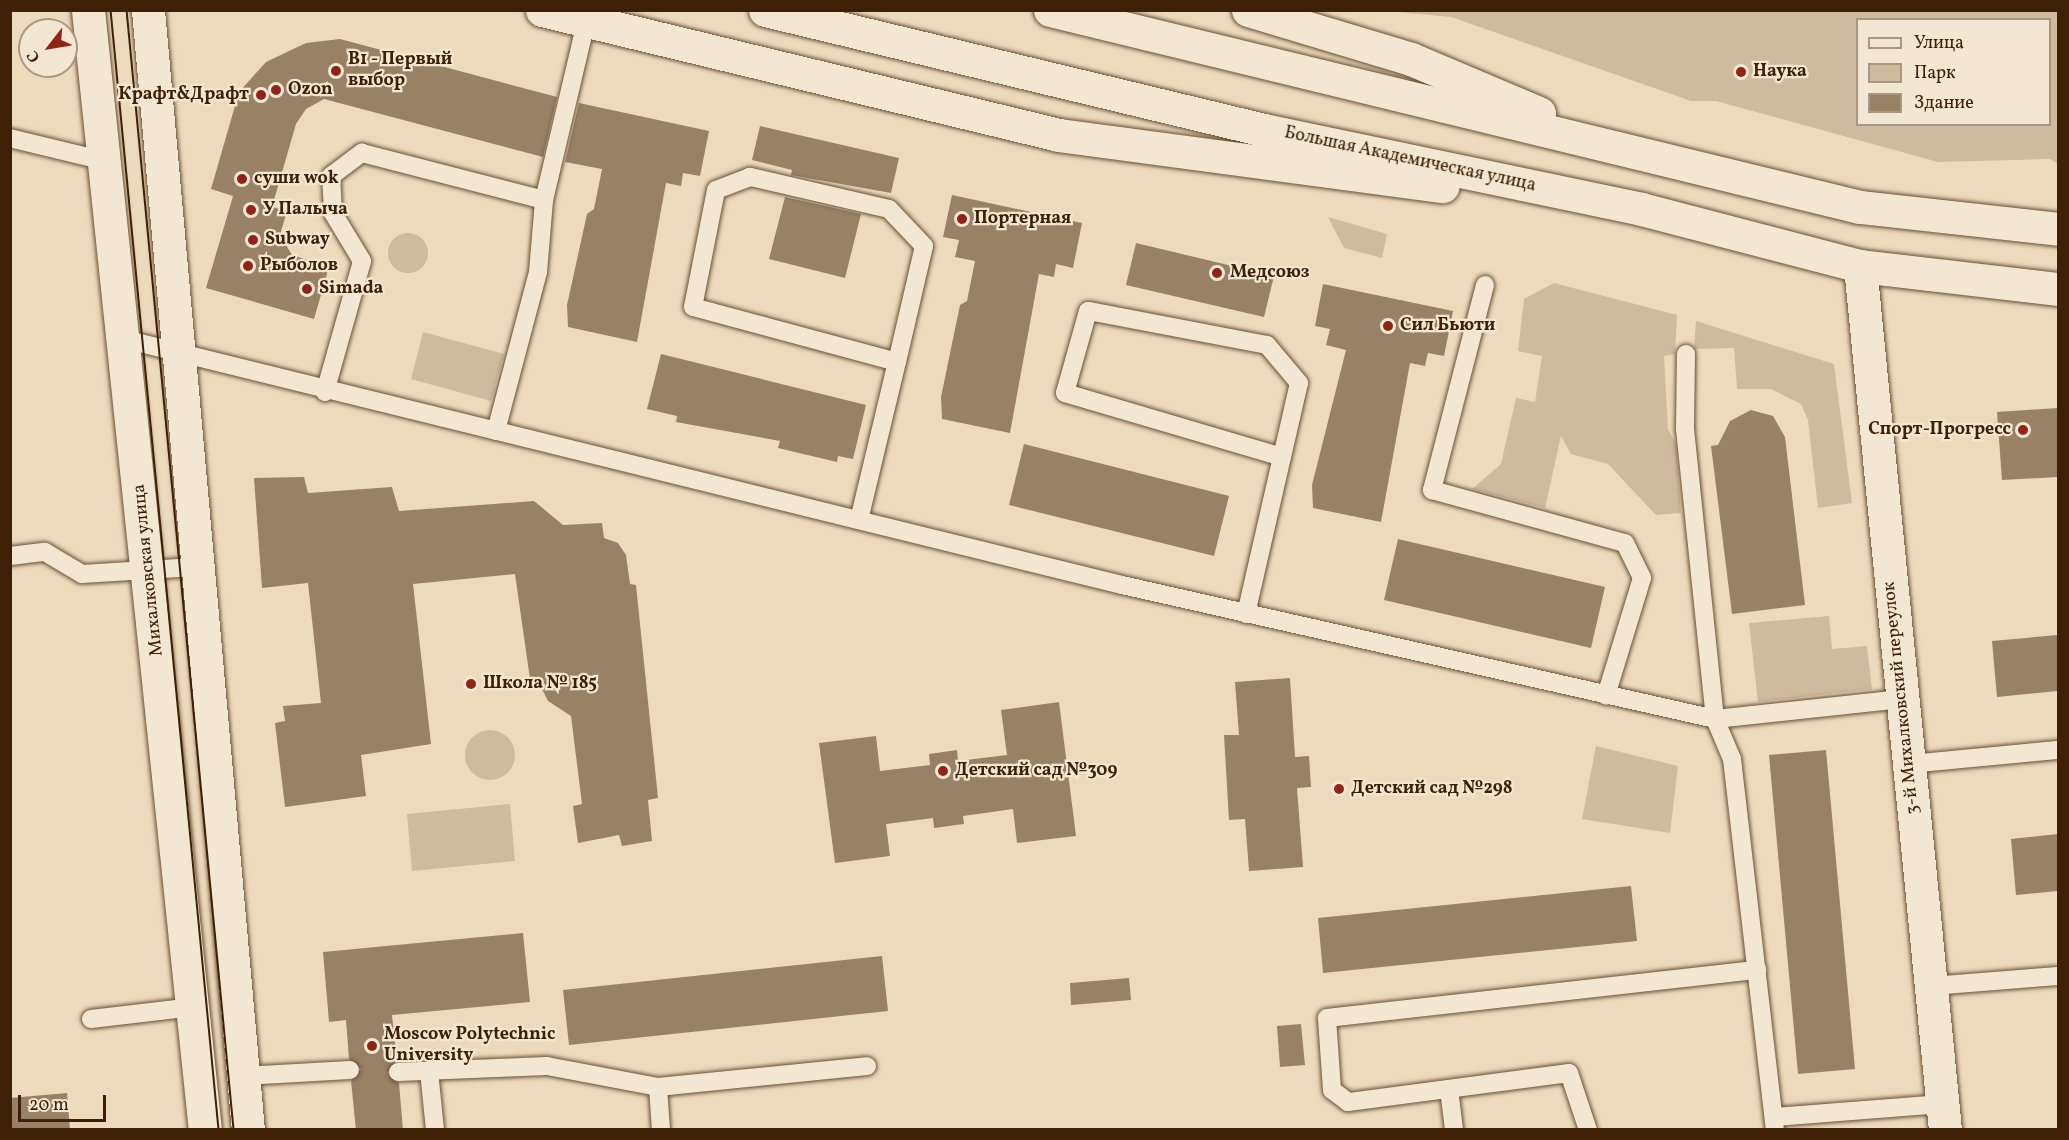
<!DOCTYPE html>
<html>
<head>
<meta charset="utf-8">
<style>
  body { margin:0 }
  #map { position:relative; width:2069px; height:1140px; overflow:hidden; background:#eddabc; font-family:Vollkorn,serif }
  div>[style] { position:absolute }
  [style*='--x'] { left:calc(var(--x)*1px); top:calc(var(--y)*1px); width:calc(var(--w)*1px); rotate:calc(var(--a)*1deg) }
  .green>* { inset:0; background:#cfba9d }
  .round { border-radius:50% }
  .building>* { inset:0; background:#998165 }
  .roads { filter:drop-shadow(0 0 2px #6a4e34) drop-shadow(0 0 2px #6a4e34) }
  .service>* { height:18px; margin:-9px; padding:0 9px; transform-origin:9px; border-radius:9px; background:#f3e7d3 }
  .minor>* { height:33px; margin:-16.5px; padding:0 16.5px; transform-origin:16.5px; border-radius:16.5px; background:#f3e7d3 }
  .secondary>* { height:33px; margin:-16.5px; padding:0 16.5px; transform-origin:16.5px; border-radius:16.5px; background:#f3e7d3 }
  .tram>* { height:1.5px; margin:-0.75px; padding:0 0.75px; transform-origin:0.75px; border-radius:0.75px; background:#3e2006 }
  .dots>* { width:16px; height:16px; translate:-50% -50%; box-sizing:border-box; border:3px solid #f3e7d3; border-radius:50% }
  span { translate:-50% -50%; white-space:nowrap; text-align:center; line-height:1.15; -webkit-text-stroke:4.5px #f3e7d3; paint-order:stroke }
  .poi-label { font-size:18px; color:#3e2006; font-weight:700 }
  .left { translate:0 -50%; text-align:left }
  .right { translate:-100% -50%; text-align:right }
  .street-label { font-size:18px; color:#3e2006 }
  .frame { position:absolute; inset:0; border:12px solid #3e2006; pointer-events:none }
  .legend { position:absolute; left:1856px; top:18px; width:195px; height:108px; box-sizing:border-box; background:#f3e7d3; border:2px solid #ab9781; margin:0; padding:8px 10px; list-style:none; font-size:18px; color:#3e2006 }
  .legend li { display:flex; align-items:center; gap:12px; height:30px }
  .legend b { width:30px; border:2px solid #ab9781 }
  .north { position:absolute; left:18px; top:18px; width:60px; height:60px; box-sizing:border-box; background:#f3e7d3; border:2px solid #ab9781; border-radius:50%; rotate:239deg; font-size:16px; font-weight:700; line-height:24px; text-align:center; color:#3e2006 }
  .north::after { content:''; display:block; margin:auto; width:21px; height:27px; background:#8f2418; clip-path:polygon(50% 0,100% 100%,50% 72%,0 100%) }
  .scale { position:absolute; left:18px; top:1095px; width:88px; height:27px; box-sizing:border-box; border:3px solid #3e2006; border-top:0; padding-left:8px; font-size:18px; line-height:21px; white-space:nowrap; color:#3e2006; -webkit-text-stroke:4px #f3e7d3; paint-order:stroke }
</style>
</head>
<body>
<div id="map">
  <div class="green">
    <div style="clip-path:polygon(evenodd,1387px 11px,2058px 11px,2058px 164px,2050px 159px,1938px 162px,1716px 101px,1691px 101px,1451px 17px,1387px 11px,1858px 20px,2050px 20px,2050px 124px,1858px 124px,1858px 20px)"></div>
    <div style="clip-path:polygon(1328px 217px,1387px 234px,1382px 258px,1344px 248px)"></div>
    <div class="round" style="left:388px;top:233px;width:40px;height:40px"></div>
    <div style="clip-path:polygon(1554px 283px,1677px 315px,1675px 354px,1664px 356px,1668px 429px,1676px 444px,1681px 513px,1656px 515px,1608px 464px,1571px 454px,1561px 436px,1545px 508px,1472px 489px,1501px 464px,1516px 398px,1535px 402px,1542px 356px,1518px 351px,1524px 299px)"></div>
    <div style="clip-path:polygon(1696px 321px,1834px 364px,1852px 503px,1818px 508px,1808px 420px,1801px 404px,1771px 389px,1737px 389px,1734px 348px,1694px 349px)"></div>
    <div style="clip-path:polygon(423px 332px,504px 354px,491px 401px,411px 379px)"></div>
    <div style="clip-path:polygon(1829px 616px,1832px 649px,1867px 646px,1872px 689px,1758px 702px,1749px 623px)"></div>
    <div class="round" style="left:465px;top:730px;width:50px;height:50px"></div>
    <div style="clip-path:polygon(1596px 746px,1678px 766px,1670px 833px,1582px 819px)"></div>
    <div style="clip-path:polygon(510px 804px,515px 861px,412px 871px,407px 814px)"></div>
  </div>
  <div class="building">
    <div style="clip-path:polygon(340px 39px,557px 97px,543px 157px,324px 99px,306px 109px,296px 124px,272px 207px,287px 211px,280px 235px,292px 255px,329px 267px,314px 319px,206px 288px,233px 196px,211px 189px,239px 92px,266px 62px,306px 43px)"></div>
    <div style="clip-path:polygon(579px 103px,709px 131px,700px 176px,683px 173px,681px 186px,666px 183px,637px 342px,568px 327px,567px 305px,587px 214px,594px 209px,602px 169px,565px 162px)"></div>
    <div style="clip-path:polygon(760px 126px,899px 158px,891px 193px,791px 175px,792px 170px,752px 160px)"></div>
    <div style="clip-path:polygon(952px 195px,1082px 223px,1073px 268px,1056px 264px,1054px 277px,1039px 274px,1010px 433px,942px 419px,941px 397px,960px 305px,967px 301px,975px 261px,955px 257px,959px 240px,943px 237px)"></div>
    <div style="clip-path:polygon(785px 197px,861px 214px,845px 278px,769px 259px)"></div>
    <div style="clip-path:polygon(1136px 243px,1274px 276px,1264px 317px,1126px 285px)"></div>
    <div style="clip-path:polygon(1323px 284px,1453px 311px,1444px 356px,1428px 353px,1425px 366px,1410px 363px,1381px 522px,1313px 508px,1312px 485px,1346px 350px,1326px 345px,1330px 329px,1315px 326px)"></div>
    <div style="clip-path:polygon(661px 354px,866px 405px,853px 459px,838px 456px,837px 462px,778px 448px,780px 441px,676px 422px,677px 416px,647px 409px)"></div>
    <div style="clip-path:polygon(2058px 408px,2058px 477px,2002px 480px,1997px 412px)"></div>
    <div style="clip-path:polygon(1751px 410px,1773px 416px,1785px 437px,1805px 605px,1732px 614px,1711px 446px,1718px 445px,1730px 421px)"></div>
    <div style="clip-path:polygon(1024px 444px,1229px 496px,1214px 556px,1009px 505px)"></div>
    <div style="clip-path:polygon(304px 477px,308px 493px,392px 487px,399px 511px,534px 501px,563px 525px,602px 523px,604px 538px,618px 543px,626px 555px,630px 584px,636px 585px,658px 798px,648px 800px,652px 841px,622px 846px,619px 835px,578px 843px,573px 806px,582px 804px,571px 716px,548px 701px,537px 679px,530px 679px,515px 574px,413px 584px,431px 744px,361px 755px,366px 796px,285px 807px,275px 723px,285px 721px,283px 706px,321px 703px,308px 583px,262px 588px,254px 478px)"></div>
    <div style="clip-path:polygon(1398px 539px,1605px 587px,1591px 648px,1384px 600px)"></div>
    <div style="clip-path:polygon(2058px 635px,2058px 691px,1997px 697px,1992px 641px)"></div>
    <div style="clip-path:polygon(1290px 678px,1295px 757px,1309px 756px,1311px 787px,1297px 788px,1303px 867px,1249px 871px,1245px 819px,1229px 820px,1224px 735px,1239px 735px,1235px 682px)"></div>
    <div style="clip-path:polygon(1059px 702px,1076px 836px,1017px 843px,1013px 809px,963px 816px,964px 824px,934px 828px,933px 818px,886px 824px,890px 856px,835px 863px,819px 743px,876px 736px,880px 771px,930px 765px,929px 754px,957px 750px,958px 761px,1007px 755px,1001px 710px)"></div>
    <div style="clip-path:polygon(1826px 750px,1855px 1069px,1798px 1074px,1769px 755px)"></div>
    <div style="clip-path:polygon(2058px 834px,2058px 891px,2016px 895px,2011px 839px)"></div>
    <div style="clip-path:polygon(1631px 886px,1637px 941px,1323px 973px,1318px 918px)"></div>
    <div style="clip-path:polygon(523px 933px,530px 1002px,392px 1015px,397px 1061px,387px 1073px,399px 1083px,403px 1130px,356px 1130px,351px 1081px,361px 1069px,349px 1059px,346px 1020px,329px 1022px,323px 952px)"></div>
    <div style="clip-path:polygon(882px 956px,888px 1011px,569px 1045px,563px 990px)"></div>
    <div style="clip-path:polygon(1129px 978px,1131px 1000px,1071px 1005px,1070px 983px)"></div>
    <div style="clip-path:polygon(1301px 1024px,1305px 1065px,1280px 1067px,1277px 1026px)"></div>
    <div style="clip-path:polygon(67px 1093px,70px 1130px,10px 1130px,10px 1098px)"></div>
  </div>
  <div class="roads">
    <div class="service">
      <div style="--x:10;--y:138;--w:98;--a:13.6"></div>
      <div style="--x:1485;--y:285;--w:212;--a:104.5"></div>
      <div style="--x:1432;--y:490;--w:200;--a:15.4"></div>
      <div style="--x:1625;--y:543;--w:39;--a:64"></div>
      <div style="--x:1642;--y:578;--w:123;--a:107"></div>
      <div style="--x:124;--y:339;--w:1028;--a:13.85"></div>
      <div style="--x:1122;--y:585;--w:608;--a:12.73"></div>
      <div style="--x:1715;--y:719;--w:188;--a:-6.1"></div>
      <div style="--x:1686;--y:354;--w:75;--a:90.8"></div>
      <div style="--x:1685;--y:429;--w:292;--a:84.1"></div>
      <div style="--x:1715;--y:719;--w:43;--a:67"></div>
      <div style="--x:1732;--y:759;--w:373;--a:83.4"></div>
      <div style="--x:325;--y:392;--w:136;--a:-74.2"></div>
      <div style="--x:362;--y:261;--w:56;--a:-121.1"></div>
      <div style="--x:333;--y:213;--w:37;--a:-93"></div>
      <div style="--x:331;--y:176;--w:39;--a:-37"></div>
      <div style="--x:362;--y:153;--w:188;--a:14.5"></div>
      <div style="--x:496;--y:431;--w:164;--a:-75.2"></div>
      <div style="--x:538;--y:272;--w:72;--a:-85.2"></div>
      <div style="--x:544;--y:200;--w:182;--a:-76.7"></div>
      <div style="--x:859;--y:520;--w:163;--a:-76.5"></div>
      <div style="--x:897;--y:362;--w:119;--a:-76.9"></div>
      <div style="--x:924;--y:246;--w:51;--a:-133.4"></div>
      <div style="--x:889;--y:209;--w:143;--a:-167"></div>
      <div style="--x:750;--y:177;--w:36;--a:159"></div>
      <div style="--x:716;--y:190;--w:119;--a:101.1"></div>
      <div style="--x:693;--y:307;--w:211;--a:15.1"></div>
      <div style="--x:10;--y:556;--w:35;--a:-7"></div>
      <div style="--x:45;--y:552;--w:43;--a:30.7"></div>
      <div style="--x:82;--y:574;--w:113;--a:-3.5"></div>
      <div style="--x:1246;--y:614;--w:161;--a:-77.1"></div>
      <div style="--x:1282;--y:457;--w:76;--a:-77.1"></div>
      <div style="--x:1299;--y:383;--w:50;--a:-130.1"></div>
      <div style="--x:1267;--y:345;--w:182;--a:-169.2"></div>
      <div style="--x:1088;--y:311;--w:85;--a:105.7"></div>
      <div style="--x:1065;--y:393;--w:226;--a:16.4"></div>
      <div style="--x:1909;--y:764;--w:150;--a:-5.4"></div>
      <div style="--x:1931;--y:986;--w:127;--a:-4.5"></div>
      <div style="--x:91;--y:1019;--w:103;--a:-6.7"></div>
      <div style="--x:429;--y:1071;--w:59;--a:84.2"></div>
      <div style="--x:398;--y:1072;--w:149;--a:-2.3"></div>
      <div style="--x:547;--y:1066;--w:113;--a:10.7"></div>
      <div style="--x:243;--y:1076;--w:107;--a:-3.2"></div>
      <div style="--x:1449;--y:1089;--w:41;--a:83"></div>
      <div style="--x:1774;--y:1117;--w:169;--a:-4.4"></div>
      <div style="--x:661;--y:1130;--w:43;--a:-94"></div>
      <div style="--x:658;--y:1087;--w:210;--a:-5.7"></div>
      <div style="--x:1588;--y:1130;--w:60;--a:-108.4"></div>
      <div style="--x:1569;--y:1073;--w:223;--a:172.5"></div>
      <div style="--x:1348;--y:1102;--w:20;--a:-143"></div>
      <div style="--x:1332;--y:1090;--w:72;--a:-94"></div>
      <div style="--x:1327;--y:1018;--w:433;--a:-6.4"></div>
    </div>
    <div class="minor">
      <div style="--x:1860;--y:266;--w:868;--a:84.38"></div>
    </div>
    <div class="secondary">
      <div style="--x:88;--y:10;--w:1126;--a:84.04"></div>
      <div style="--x:148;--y:10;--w:1124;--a:84.9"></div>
      <div style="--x:542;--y:10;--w:532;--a:13.59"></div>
      <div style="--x:1059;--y:135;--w:387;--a:7.6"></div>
      <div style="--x:765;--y:10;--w:513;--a:13.52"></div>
      <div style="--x:1264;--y:130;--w:385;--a:11.8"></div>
      <div style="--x:1641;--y:209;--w:226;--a:14.6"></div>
      <div style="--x:1860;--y:266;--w:199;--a:6.6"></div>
      <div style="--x:1050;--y:10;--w:834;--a:13.67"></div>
      <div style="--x:1860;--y:207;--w:199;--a:6.3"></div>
      <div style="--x:1248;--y:10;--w:170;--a:16.7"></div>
      <div style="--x:1411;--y:59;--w:139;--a:22.9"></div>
    </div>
  </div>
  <div class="tram">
    <div style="--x:111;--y:10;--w:1125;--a:84.49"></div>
    <div style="--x:127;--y:10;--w:1125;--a:84.54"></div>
  </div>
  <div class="dots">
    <div style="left:336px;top:71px;background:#8f2418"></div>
    <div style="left:1741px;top:72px;background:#8f2418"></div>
    <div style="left:276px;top:90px;background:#8f2418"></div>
    <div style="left:261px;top:95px;background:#8f2418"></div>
    <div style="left:242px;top:179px;background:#8f2418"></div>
    <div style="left:251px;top:210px;background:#8f2418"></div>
    <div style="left:962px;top:219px;background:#8f2418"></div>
    <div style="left:253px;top:240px;background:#8f2418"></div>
    <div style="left:248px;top:266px;background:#8f2418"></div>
    <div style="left:1217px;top:273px;background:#8f2418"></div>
    <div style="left:307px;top:289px;background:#8f2418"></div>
    <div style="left:1388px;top:326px;background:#8f2418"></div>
    <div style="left:2023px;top:430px;background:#8f2418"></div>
    <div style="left:471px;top:684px;background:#8f2418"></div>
    <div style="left:943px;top:771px;background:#8f2418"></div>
    <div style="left:1339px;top:789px;background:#8f2418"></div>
    <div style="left:372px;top:1046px;background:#8f2418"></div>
  </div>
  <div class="poi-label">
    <span class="left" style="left:348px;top:71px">В1 - Первый<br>выбор</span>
    <span class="left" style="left:1753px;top:72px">Наука</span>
    <span class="left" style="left:288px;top:90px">Ozon</span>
    <span class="right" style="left:249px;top:95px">Крафт&amp;Драфт</span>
    <span class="left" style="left:254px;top:179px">суши wok</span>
    <span class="left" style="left:263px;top:210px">У Палыча</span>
    <span class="left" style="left:974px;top:219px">Портерная</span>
    <span class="left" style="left:265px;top:240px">Subway</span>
    <span class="left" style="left:260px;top:266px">Рыболов</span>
    <span class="left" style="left:1230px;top:273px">Медсоюз</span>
    <span class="left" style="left:319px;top:289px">Simada</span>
    <span class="left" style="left:1400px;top:326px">Сил Бьюти</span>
    <span class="right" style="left:2011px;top:430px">Спорт-Прогресс</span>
    <span class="left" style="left:483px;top:684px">Школа № 185</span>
    <span class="left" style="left:955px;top:771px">Детский сад №309</span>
    <span class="left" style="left:1351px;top:789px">Детский сад №298</span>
    <span class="left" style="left:384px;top:1046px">Moscow Polytechnic<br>University</span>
  </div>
  <div class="street-label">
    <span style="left:1410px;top:160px;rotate:12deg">Большая Академическая улица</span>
    <span style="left:149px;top:570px;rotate:-96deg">Михалковская улица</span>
    <span style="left:1902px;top:698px;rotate:-96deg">3-й Михалковский переулок</span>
  </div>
  <div class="frame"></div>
  <ul class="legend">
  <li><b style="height:8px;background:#f3e7d3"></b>Улица</li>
  <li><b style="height:16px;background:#cfba9d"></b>Парк</li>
  <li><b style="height:16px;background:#998165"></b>Здание</li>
  </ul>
  <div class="north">С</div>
  <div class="scale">20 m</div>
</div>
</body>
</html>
